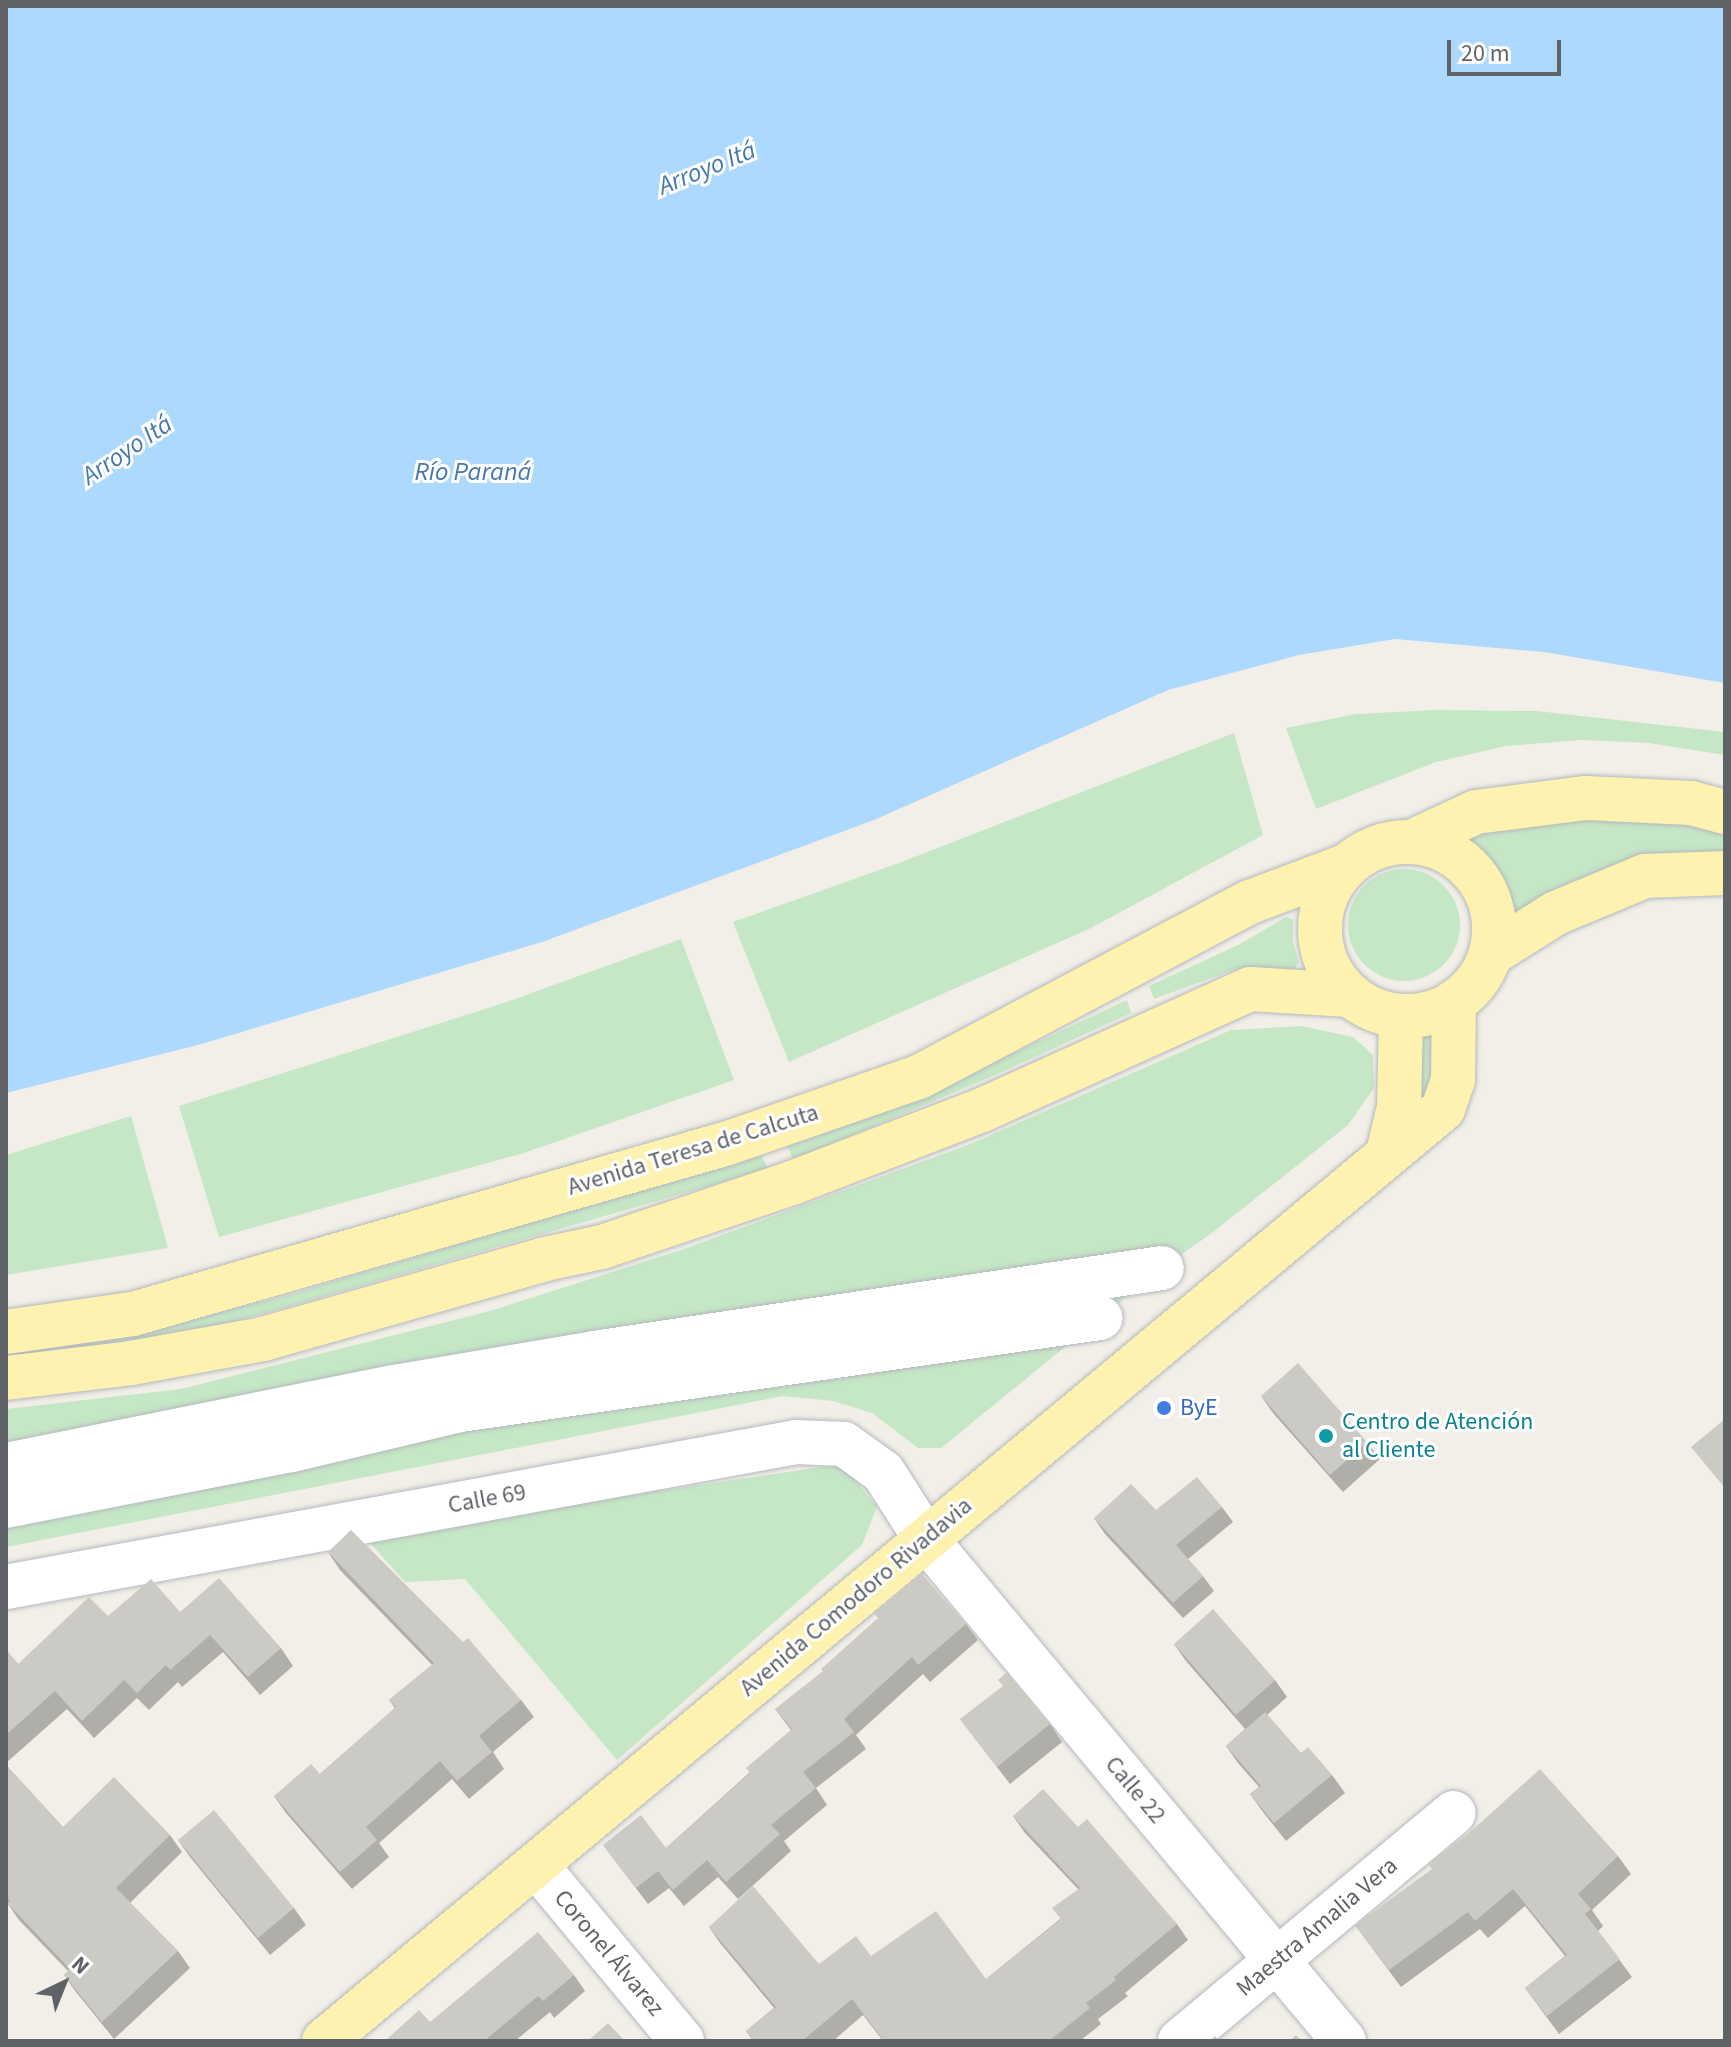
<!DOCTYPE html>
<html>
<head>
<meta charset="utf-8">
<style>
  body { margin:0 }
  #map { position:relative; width:1731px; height:2047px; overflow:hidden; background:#f1efe8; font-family:"Source Sans 3",sans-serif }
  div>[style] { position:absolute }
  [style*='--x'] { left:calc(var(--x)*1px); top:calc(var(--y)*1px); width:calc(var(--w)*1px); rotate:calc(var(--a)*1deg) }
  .green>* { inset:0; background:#c5e7c6 }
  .round { border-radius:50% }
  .water>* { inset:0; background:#acd9fd }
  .roads { filter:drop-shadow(0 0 2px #b5b8bc) drop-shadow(0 0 2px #b5b8bc) }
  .minor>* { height:44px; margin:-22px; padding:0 22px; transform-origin:22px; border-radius:22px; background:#fff }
  .major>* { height:44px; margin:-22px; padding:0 22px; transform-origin:22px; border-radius:22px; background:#fdf2b0 }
  .major>.ring { margin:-22px; padding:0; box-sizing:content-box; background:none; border:44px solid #fdf2b0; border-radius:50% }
  .wall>* { inset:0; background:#afaea9 }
  .building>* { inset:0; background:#cccac5 }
  .dots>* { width:22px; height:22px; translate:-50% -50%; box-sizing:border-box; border:4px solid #fff; border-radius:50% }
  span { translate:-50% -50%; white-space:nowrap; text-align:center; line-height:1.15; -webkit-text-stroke:6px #fff; paint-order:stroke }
  .street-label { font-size:24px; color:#5f6368 }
  .shop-label { font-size:24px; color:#366cbe }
  .left { translate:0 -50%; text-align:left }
  .culture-label { font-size:24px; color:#0d838f }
  .water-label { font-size:26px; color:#4678b0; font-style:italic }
  .frame { position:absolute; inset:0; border:8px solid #5f6368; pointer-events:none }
  .north { position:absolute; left:24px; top:1943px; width:80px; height:80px; -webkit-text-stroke:6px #fff; paint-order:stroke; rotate:43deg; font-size:22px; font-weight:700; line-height:32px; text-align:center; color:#5f6368 }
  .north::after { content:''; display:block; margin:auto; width:28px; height:36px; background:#5f6368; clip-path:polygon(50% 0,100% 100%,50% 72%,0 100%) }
  .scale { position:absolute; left:1447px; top:40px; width:114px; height:36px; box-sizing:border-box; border:4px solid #5f6368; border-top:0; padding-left:10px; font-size:24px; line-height:28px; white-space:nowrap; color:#5f6368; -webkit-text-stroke:6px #fff; paint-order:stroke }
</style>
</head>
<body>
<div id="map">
  <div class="green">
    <div style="clip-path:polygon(1436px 710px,1537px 711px,1725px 732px,1725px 755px,1649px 743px,1582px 740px,1506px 746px,1436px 762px,1316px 809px,1286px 728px,1356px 714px)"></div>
    <div style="clip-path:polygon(1234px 733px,1263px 835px,1091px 928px,789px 1062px,733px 922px,899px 863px)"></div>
    <div style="clip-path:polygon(1587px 812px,1725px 829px,1725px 854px,1517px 921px,1506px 916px,1503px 890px,1487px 861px,1465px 845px,1468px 834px)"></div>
    <div class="round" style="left:1348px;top:869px;width:112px;height:112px"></div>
    <div style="clip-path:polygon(1286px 917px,1293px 919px,1293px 942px,1299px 963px,1294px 969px,1236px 969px,1154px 999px,1149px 986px,1240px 944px)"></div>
    <div style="clip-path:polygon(681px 939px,734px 1080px,524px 1153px,219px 1237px,179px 1106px,504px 1003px)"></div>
    <div style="clip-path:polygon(1127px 1000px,1131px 1013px,995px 1075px,794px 1160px,787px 1146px,988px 1065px)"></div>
    <div style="clip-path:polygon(1301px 1026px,1353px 1037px,1373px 1055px,1374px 1088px,1348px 1125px,1212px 1233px,1162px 1268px,941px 1448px,918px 1448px,872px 1413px,833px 1401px,783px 1396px,6px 1547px,6px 1409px,181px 1389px,490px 1311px,681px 1250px,968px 1145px,1231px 1030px)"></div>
    <div style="clip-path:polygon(1441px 1026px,1444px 1075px,1414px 1121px,1413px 1029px)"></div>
    <div style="clip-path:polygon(131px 1116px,168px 1248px,6px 1275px,6px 1155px)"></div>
    <div style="clip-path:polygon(761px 1154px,768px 1169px,277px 1310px,196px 1331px,6px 1365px,6px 1352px,78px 1342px,274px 1299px)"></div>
    <div style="clip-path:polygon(842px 1464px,877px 1507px,862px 1545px,617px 1760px,465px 1579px,405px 1582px,363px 1535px)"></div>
  </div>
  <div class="water">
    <div style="clip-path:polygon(6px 6px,1725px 6px,1725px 683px,1544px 652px,1395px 639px,1299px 655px,1168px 690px,874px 820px,542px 942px,198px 1045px,6px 1093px)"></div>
  </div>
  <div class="roads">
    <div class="minor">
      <div style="--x:6;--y:1465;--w:396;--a:-11.4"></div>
      <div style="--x:394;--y:1387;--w:203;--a:-9.6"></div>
      <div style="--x:594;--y:1353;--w:574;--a:-8.51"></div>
      <div style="--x:6;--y:1506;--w:291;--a:-11.1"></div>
      <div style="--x:292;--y:1450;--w:173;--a:-13.4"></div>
      <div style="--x:460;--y:1410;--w:647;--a:-8.18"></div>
      <div style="--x:6;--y:1587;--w:803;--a:-10.4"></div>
      <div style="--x:796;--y:1442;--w:48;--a:2.4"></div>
      <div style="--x:844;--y:1444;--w:48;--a:35.7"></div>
      <div style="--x:883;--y:1472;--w:80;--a:57.3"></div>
      <div style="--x:926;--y:1539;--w:653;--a:50.22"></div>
      <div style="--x:536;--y:1865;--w:229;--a:50.3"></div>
      <div style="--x:1180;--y:2041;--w:356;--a:-39.8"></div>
    </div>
    <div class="major">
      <div style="--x:1414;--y:841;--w:68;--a:-25.1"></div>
      <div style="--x:1476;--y:812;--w:111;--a:-7.3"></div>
      <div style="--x:1586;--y:798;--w:105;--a:2.7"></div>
      <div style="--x:1691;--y:803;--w:35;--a:15"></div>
      <div class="ring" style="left:1320px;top:842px;width:130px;height:130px"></div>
      <div style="--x:1491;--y:954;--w:77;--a:-32.2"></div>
      <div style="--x:1556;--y:913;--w:96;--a:-22.6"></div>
      <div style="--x:1645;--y:876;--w:80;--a:-2.1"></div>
      <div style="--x:1388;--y:1153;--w:47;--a:-76.6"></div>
      <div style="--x:1399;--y:1107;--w:90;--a:-88.7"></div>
      <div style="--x:6;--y:1332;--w:128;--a:-8.1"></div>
      <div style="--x:133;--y:1314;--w:619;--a:-16.03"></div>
      <div style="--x:728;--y:1143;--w:202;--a:-19.1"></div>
      <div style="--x:919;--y:1077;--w:374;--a:-27.9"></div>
      <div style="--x:1250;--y:902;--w:99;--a:-20.6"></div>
      <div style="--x:6;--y:1378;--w:126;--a:-6.8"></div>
      <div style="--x:131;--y:1363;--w:134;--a:-10.3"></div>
      <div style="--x:263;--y:1339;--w:293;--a:-15.8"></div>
      <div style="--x:545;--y:1259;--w:58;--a:-11.9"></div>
      <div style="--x:602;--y:1247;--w:200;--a:-18.6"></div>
      <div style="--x:792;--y:1183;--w:204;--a:-21"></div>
      <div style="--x:982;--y:1110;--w:294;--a:-24.3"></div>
      <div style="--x:1250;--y:989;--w:100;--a:3.4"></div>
      <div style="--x:324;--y:2041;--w:1456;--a:-39.79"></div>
      <div style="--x:1443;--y:1109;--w:31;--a:-71"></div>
      <div style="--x:1453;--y:1080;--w:78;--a:-89.3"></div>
    </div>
  </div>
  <div class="wall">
    <div style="clip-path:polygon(1261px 1396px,1367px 1442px,1380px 1459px,1343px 1492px,1273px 1413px)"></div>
    <div style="clip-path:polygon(1222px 1507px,1233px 1522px,1188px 1559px,1203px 1576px,1214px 1591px,1183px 1618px,1105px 1534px,1094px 1518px,1156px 1510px)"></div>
    <div style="clip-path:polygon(328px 1552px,521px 1700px,534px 1717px,493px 1752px,504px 1769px,469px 1799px,452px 1779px,379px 1843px,389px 1857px,352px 1889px,286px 1813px,274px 1796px,320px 1774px,395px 1708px,389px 1700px,432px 1665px,340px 1570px)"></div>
    <div style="clip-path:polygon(108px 1616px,281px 1648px,293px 1666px,260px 1695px,223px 1652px,182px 1687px,178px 1682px,149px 1710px,137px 1698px,94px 1738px,67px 1709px,6px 1763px,6px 1650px,18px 1664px)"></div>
    <div style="clip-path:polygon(966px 1624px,978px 1640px,930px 1682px,923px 1674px,856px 1735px,866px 1749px,816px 1788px,827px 1805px,784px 1841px,791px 1851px,738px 1899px,718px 1877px,684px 1906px,669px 1888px,648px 1904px,603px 1845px,666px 1848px,749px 1773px,791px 1730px,775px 1709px)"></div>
    <div style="clip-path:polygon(1174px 1644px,1275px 1680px,1287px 1697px,1267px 1715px,1301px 1753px,1332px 1775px,1345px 1793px,1286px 1841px,1263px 1812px,1250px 1794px,1259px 1787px,1238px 1763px,1226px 1746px,1245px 1729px,1186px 1661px)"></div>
    <div style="clip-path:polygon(960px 1719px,1050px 1724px,1062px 1742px,1010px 1784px)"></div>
    <div style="clip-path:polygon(6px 1765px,63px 1827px,170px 1835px,182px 1852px,130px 1903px,178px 1951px,190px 1968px,114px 2039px,76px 1992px,64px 1975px,68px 1971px,19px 1920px,6px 1901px)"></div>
    <div style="clip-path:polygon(1013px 1816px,1078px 1827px,1177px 1924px,1188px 1940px,1125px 1993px,1128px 1996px,1098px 2019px,1101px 2024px,1080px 2041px,883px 2041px,863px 2015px,833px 2041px,753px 2041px,746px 2031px,774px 2008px,720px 1943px,709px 1927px,819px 1964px,871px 1956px,986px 1979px,1060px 1919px,1078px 1889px,1025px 1833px)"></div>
    <div style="clip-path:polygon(178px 1840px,294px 1908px,306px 1925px,270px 1955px,190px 1857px)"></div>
    <div style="clip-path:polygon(1618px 1856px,1631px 1874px,1592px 1910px,1603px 1926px,1598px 1931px,1632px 1977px,1559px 2034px,1525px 1988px,1565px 1956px,1525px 1906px,1488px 1938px,1480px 1929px,1401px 1987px,1355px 1925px)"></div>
    <div style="clip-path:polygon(574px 1975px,585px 1991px,554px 2018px,550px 2012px,515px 2041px,385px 2041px,430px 2022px)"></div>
  </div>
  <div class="building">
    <div style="clip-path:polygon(1298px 1363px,1367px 1442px,1330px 1475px,1261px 1396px)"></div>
    <div style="clip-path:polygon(1725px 1419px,1725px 1488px,1691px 1447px)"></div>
    <div style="clip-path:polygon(1197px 1477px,1222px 1507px,1176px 1545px,1203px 1576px,1173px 1603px,1094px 1518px,1131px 1484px,1156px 1510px)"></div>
    <div style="clip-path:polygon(351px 1530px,463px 1642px,468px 1638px,521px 1700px,479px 1736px,492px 1752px,457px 1781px,440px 1761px,366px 1827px,377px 1840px,340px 1872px,274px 1796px,311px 1764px,320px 1774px,396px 1707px,389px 1700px,434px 1663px,328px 1552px)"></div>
    <div style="clip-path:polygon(921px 1573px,966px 1624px,918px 1665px,912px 1657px,844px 1719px,854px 1732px,803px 1772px,816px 1788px,771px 1825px,780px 1834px,726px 1882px,707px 1860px,673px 1890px,658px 1871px,636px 1888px,603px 1845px,641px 1815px,666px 1848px,750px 1773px,746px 1768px,792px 1729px,775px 1709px,823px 1671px,821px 1669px,878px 1618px,874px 1613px)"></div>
    <div style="clip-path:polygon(219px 1578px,281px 1648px,248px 1677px,210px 1635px,170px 1670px,166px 1665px,137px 1693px,124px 1680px,82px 1721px,55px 1691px,6px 1735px,6px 1650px,18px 1664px,89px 1597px,108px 1616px,151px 1579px,180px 1612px)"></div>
    <div style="clip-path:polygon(1213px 1609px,1275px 1680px,1236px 1715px,1174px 1644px)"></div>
    <div style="clip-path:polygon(1007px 1672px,1050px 1724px,997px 1767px,960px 1719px,1003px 1686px,998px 1680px)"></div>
    <div style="clip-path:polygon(1265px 1712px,1301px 1753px,1308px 1747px,1332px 1775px,1274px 1823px,1250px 1794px,1261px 1786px,1226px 1746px)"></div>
    <div style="clip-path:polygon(6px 1765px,63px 1827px,114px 1777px,170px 1835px,116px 1888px,178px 1951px,102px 2022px,64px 1975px,70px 1969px,7px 1903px,10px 1901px,6px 1896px)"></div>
    <div style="clip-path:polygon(1540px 1769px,1618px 1856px,1578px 1894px,1591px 1909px,1585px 1914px,1620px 1959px,1547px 2016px,1525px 1988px,1567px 1955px,1513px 1889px,1475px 1921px,1468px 1912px,1389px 1970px,1355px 1925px,1432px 1869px,1428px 1864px,1469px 1833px)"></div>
    <div style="clip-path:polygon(1043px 1789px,1078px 1827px,1087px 1819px,1177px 1924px,1114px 1977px,1116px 1980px,1086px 2003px,1090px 2008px,1049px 2041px,884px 2041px,852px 1999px,802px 2041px,754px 2041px,746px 2031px,776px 2007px,709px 1927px,753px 1886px,819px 1964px,856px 1936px,871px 1956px,936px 1911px,986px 1979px,1061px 1919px,1052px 1908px,1080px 1888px,1013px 1816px)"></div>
    <div style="clip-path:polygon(214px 1810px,294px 1908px,258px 1938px,178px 1840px)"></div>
    <div style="clip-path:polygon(538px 1932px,574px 1975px,543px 2001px,538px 1996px,484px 2041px,385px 2041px,419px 2010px,430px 2022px)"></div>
    <div style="clip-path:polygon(608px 2023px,625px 2041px,588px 2041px)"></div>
    <div style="clip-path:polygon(1296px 2035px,1302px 2041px,1290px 2041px)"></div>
    <div style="clip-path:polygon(1215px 2036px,1219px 2041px,1210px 2041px)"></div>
  </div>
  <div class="dots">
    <div style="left:1164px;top:1408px;background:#3f7fe0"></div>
    <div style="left:1326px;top:1436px;background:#0f9aa8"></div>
  </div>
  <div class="street-label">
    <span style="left:693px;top:1150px;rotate:-17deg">Avenida Teresa de Calcuta</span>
    <span style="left:487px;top:1499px;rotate:-10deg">Calle 69</span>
    <span style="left:856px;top:1597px;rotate:-40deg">Avenida Comodoro Rivadavia</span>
    <span style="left:1135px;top:1790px;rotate:50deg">Calle 22</span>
    <span style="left:1317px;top:1927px;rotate:-40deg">Maestra Amalia Vera</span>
    <span style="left:609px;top:1953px;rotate:50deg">Coronel Álvarez</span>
  </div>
  <div class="shop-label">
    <span class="left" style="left:1180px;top:1408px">ByE</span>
  </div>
  <div class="culture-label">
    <span class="left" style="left:1342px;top:1436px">Centro de Atención<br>al Cliente</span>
  </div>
  <div class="water-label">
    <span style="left:707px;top:168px;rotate:-22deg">Arroyo Itá</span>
    <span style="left:127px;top:450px;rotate:-34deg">Arroyo Itá</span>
    <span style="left:473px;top:472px">Río Paraná</span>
  </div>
  <div class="frame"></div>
  <div class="north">N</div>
  <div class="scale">20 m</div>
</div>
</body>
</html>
